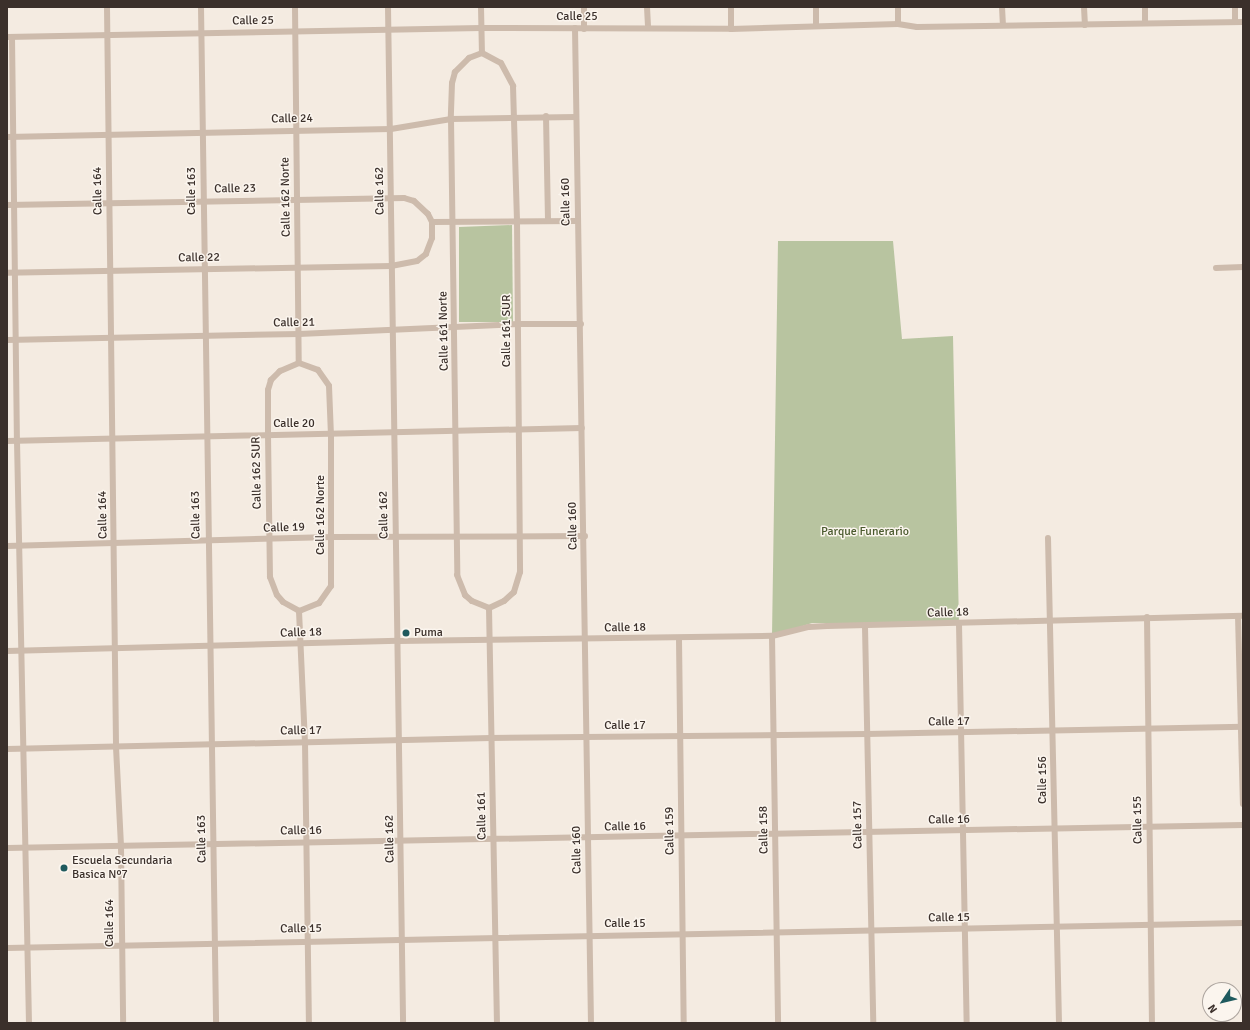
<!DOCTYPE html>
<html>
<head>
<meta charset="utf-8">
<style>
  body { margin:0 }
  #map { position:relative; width:1250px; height:1030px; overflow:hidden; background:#f4ebe1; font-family:Signika,sans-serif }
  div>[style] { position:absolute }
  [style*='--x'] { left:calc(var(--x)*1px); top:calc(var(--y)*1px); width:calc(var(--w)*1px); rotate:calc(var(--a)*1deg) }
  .green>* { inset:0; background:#b8c4a0 }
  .minor>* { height:6px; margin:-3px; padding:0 3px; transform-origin:3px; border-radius:3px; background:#cdbbac }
  .dots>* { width:11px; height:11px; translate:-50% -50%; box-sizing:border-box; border:2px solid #fbf5ee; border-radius:50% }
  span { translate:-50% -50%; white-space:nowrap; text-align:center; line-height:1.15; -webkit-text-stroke:3px #fbf5ee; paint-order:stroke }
  .street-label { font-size:12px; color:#3b302b }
  .park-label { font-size:12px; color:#4a5a2e }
  .poi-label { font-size:12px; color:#3b302b }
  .left { translate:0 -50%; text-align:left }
  .frame { position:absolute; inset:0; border:8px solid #3b302b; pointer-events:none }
  .north { position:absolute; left:1202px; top:982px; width:40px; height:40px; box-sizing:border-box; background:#fbf5ee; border:1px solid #aea6a0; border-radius:50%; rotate:235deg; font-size:11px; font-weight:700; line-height:16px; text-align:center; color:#3b302b }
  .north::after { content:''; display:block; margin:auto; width:14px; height:18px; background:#1f5a5e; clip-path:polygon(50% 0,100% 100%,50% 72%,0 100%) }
</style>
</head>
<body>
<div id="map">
  <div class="green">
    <div style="clip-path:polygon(512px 225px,513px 322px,459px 322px,459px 227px)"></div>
    <div style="clip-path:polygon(778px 241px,893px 241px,902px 339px,953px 336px,959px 624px,812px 623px,772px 636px)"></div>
  </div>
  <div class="minor">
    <div style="--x:107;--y:7;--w:740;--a:89.3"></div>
    <div style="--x:116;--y:747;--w:100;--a:87.1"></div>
    <div style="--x:121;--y:847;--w:176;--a:89.3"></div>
    <div style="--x:201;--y:7;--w:1016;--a:89.15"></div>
    <div style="--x:295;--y:7;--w:356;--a:89.4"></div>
    <div style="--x:299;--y:363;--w:20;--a:20"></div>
    <div style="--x:318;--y:370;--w:19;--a:55"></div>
    <div style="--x:329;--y:386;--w:49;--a:87.7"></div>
    <div style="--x:331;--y:435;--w:151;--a:90"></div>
    <div style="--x:331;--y:586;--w:21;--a:125"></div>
    <div style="--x:319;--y:603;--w:22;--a:158"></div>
    <div style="--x:299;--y:611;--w:131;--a:87.4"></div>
    <div style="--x:305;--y:742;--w:281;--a:89.2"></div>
    <div style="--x:388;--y:7;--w:1016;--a:89.15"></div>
    <div style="--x:481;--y:7;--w:46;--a:88.8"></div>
    <div style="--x:584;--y:7;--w:22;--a:90"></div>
    <div style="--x:647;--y:7;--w:21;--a:87"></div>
    <div style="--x:816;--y:7;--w:19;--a:90"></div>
    <div style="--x:898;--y:7;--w:17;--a:90"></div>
    <div style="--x:1002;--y:7;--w:17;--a:87"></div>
    <div style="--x:1084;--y:7;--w:18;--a:87"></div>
    <div style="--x:1235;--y:22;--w:15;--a:-90"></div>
    <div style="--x:1145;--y:23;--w:16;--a:-90"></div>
    <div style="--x:575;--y:28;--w:995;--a:89.08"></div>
    <div style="--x:731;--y:29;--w:22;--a:-90"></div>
    <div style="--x:7;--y:37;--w:474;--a:-1.1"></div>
    <div style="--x:481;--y:28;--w:250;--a:0.2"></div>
    <div style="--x:731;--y:29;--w:167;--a:-1.7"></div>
    <div style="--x:898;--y:24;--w:19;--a:9"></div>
    <div style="--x:917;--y:27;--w:326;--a:-0.9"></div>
    <div style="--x:12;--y:37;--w:404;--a:89.3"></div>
    <div style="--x:17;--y:441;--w:582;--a:88.82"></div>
    <div style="--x:482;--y:53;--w:14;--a:159"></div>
    <div style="--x:469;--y:58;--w:20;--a:135"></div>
    <div style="--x:455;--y:72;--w:11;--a:105"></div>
    <div style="--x:452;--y:83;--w:36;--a:92"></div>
    <div style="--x:451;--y:119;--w:456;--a:89.2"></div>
    <div style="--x:457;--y:575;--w:22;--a:68"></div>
    <div style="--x:465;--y:595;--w:9;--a:41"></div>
    <div style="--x:472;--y:601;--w:18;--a:22"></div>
    <div style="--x:482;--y:53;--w:21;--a:28"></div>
    <div style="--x:501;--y:63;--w:26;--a:62"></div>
    <div style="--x:513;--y:86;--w:135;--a:88.3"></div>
    <div style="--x:517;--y:221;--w:351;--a:89.5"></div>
    <div style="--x:520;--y:572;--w:21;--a:107"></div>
    <div style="--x:514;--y:592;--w:13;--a:138"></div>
    <div style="--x:504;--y:601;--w:17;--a:155"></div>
    <div style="--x:546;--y:116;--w:105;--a:88.9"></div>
    <div style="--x:7;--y:137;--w:384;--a:-1.2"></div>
    <div style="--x:391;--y:129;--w:61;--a:-9.5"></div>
    <div style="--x:451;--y:119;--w:125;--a:-0.9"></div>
    <div style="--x:7;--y:205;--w:397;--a:-1"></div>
    <div style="--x:404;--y:198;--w:10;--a:17"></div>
    <div style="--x:414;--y:201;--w:19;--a:43"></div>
    <div style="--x:428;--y:214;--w:9;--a:63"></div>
    <div style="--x:432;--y:222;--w:16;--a:90"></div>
    <div style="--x:432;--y:238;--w:17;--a:111"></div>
    <div style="--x:426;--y:254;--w:11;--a:142"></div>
    <div style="--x:417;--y:261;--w:25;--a:169"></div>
    <div style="--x:392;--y:266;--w:385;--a:179"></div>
    <div style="--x:432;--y:222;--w:144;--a:-0.4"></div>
    <div style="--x:1216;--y:268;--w:27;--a:-2"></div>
    <div style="--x:7;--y:340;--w:292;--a:-1.2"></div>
    <div style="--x:299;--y:334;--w:219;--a:-2.6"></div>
    <div style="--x:518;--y:324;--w:63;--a:0"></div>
    <div style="--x:299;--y:363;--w:21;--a:157"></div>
    <div style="--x:280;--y:371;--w:13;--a:135"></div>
    <div style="--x:271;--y:380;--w:10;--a:107"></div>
    <div style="--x:268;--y:390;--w:45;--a:90"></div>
    <div style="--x:268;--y:435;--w:142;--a:89.2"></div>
    <div style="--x:270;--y:577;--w:19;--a:69"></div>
    <div style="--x:277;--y:595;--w:9;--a:49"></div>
    <div style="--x:283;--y:602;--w:18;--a:29"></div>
    <div style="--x:7;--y:441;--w:575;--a:-1.3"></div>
    <div style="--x:1048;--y:538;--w:485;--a:88.7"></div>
    <div style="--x:7;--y:546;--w:325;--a:-1.6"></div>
    <div style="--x:332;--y:537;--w:253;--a:-0.2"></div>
    <div style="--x:489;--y:608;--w:415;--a:88.9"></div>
    <div style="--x:1238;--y:616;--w:188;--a:88.5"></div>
    <div style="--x:1147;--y:617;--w:406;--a:89.3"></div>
    <div style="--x:959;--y:624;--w:399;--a:88.9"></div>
    <div style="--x:865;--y:627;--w:396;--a:88.8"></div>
    <div style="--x:772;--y:636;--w:387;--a:89.1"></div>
    <div style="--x:679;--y:639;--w:384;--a:89.3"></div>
    <div style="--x:7;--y:651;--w:391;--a:-1.5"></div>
    <div style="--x:398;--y:641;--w:374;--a:-0.8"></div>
    <div style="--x:772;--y:636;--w:38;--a:-14"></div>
    <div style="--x:809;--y:627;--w:18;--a:-3"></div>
    <div style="--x:827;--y:626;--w:416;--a:-1.4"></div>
    <div style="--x:7;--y:749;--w:484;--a:-1.3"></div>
    <div style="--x:491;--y:738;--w:376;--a:-0.6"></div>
    <div style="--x:867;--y:734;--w:376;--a:-1.1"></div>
    <div style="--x:7;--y:848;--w:1236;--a:-1.07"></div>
    <div style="--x:7;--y:948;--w:1236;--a:-1.16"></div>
  </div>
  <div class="dots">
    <div style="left:406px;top:633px;background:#1f5a5e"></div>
    <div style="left:64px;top:868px;background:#1f5a5e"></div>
  </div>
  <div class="street-label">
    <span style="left:577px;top:17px">Calle 25</span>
    <span style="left:253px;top:21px;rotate:-1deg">Calle 25</span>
    <span style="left:292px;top:119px;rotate:-1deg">Calle 24</span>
    <span style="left:235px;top:189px;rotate:-1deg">Calle 23</span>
    <span style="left:98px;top:191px;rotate:-91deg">Calle 164</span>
    <span style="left:192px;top:191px;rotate:-90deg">Calle 163</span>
    <span style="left:380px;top:191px;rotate:-91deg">Calle 162</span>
    <span style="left:286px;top:197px;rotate:-91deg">Calle 162 Norte</span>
    <span style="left:566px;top:202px;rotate:-91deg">Calle 160</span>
    <span style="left:199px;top:258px;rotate:-1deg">Calle 22</span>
    <span style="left:294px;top:323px;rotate:-1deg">Calle 21</span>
    <span style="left:444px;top:331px;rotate:-91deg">Calle 161 Norte</span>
    <span style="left:507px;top:331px;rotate:-90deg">Calle 161 SUR</span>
    <span style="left:294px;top:424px">Calle 20</span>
    <span style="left:257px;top:473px;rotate:-91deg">Calle 162 SUR</span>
    <span style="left:103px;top:515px;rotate:-91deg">Calle 164</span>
    <span style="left:196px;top:515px;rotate:-91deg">Calle 163</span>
    <span style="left:321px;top:515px;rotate:-90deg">Calle 162 Norte</span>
    <span style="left:384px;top:515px;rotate:-91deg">Calle 162</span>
    <span style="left:573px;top:526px;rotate:-91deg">Calle 160</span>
    <span style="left:284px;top:528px;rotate:-2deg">Calle 19</span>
    <span style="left:948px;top:613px;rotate:-2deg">Calle 18</span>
    <span style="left:625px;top:628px;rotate:-1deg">Calle 18</span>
    <span style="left:301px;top:633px;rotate:-2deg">Calle 18</span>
    <span style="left:949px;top:722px;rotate:-1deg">Calle 17</span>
    <span style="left:625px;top:726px">Calle 17</span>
    <span style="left:301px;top:731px;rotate:-1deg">Calle 17</span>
    <span style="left:1043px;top:780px;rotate:-90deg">Calle 156</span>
    <span style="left:482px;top:816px;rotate:-91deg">Calle 161</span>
    <span style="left:949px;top:820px;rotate:-1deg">Calle 16</span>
    <span style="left:1138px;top:820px;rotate:-91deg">Calle 155</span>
    <span style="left:858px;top:825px;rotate:-91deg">Calle 157</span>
    <span style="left:625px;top:827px;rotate:-1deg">Calle 16</span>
    <span style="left:764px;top:830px;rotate:-91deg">Calle 158</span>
    <span style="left:301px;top:831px;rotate:-1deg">Calle 16</span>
    <span style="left:670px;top:831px;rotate:-91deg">Calle 159</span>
    <span style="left:202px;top:839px;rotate:-91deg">Calle 163</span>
    <span style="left:390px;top:839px;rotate:-91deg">Calle 162</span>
    <span style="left:577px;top:850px;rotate:-91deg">Calle 160</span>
    <span style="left:949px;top:918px;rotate:-1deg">Calle 15</span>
    <span style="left:110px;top:923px;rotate:-90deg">Calle 164</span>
    <span style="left:625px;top:924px">Calle 15</span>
    <span style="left:301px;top:929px;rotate:-1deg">Calle 15</span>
  </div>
  <div class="park-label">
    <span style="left:865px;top:532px">Parque Funerario</span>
  </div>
  <div class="poi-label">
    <span class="left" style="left:414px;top:633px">Puma</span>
    <span class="left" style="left:72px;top:868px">Escuela Secundaria<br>Basica Nº7</span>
  </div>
  <div class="frame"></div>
  <div class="north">N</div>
</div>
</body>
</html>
